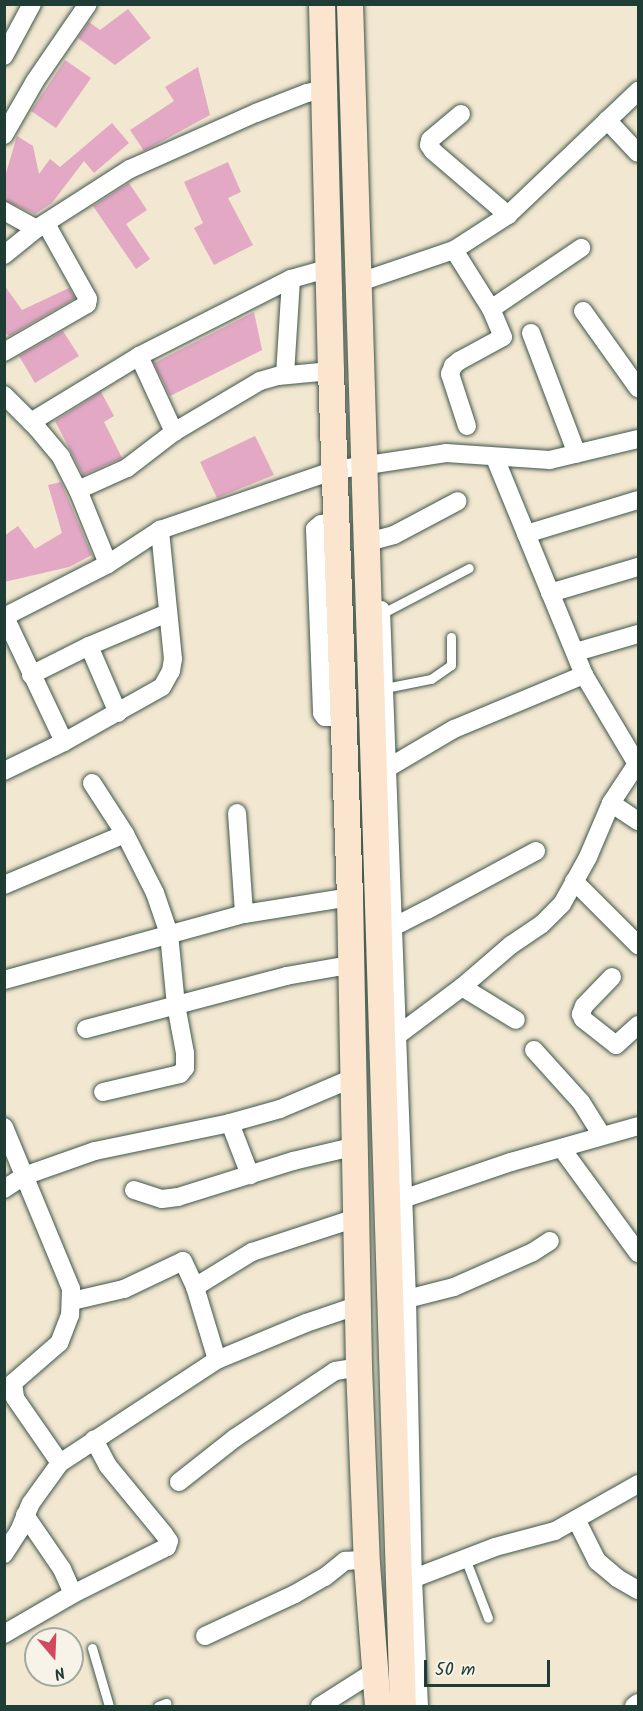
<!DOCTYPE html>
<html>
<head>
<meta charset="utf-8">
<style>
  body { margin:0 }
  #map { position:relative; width:643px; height:1711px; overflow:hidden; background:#f2e7d0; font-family:Kalam,sans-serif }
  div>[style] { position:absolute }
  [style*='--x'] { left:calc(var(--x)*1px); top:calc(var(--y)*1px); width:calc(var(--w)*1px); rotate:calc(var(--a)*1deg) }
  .building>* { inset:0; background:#e3a9c4 }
  .roads { filter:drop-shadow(0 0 2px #3f564b) drop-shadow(0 0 2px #3f564b) }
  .service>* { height:9px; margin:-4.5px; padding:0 4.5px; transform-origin:4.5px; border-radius:4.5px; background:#fff }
  .minor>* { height:18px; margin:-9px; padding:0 9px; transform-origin:9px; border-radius:9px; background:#fff }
  .secondary>* { height:26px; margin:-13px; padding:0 13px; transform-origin:13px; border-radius:13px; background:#fce5cf }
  span { translate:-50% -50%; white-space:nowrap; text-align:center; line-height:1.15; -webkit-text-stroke:6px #f7f3e8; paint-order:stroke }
  .frame { position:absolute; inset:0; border:6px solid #1f3d34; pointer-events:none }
  .north { position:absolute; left:24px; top:1627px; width:60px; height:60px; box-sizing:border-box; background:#f7f3e8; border:2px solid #a1aaa0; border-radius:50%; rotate:161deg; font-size:16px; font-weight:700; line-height:24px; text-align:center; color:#1f3d34 }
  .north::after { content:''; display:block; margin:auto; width:21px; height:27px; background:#d1495b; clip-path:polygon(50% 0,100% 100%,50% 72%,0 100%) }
  .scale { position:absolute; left:424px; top:1660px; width:126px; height:27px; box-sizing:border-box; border:3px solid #1f3d34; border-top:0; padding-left:8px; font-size:18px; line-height:21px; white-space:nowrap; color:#1f3d34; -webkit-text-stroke:4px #f7f3e8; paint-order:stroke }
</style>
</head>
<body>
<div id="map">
  <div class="building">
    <div style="clip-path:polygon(128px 9px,151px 38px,115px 65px,78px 38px,89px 22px,100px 30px)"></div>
    <div style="clip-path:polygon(65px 60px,91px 78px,56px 128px,31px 111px)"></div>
    <div style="clip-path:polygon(198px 67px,210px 115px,144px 151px,130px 130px,174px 101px,165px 87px)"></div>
    <div style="clip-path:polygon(112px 123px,129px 143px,94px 173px,84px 161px,52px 203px,35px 214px,4px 200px,4px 180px,17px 136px,33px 146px,39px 174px,50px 159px,60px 167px)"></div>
    <div style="clip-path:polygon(228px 162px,241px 192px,228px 198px,253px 245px,214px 265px,194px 228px,203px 223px,184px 182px)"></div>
    <div style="clip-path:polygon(129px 183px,147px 210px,126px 224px,150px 259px,136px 269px,93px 206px)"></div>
    <div style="clip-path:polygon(4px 285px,22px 310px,69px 288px,75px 298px,9px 336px,4px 332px)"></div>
    <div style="clip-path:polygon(254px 312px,262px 350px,170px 396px,154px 363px)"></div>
    <div style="clip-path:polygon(63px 331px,79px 356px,35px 383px,19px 356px)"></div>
    <div style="clip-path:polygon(101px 392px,114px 416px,104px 422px,122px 458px,83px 475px,55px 421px)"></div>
    <div style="clip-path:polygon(255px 436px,274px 475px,217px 498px,200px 462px)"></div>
    <div style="clip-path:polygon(61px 482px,92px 555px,69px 567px,4px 582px,4px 536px,18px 526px,35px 549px,62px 533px,48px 485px)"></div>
  </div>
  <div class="roads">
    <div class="service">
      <div style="--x:381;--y:614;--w:99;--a:-27.6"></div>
      <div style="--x:385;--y:688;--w:47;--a:-11.1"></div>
      <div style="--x:431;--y:679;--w:24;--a:-35"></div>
      <div style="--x:451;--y:665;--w:28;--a:-90"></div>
      <div style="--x:465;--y:1558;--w:64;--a:69"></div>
      <div style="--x:92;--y:1648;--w:60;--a:73.7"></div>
      <div style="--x:158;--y:1706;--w:9;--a:-21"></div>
    </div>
    <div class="minor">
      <div style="--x:4;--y:56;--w:59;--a:-61.7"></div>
      <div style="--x:461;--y:114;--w:40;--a:140"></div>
      <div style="--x:430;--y:140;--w:5;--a:101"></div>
      <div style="--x:429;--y:145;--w:7;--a:56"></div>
      <div style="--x:433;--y:151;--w:99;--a:40.5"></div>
      <div style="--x:607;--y:120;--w:45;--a:46.8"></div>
      <div style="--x:4;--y:135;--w:62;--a:-60.1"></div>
      <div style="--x:35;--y:81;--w:93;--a:-55.5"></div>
      <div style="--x:4;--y:211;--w:37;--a:29"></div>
      <div style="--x:454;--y:250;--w:70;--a:57.9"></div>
      <div style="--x:491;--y:309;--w:109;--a:-34.1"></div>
      <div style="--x:4;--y:255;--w:41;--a:-39.1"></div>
      <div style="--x:36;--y:229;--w:112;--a:-32.6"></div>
      <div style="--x:130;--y:169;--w:138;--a:-24"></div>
      <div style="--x:256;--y:113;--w:55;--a:-21.4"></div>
      <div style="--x:307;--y:93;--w:17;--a:-13"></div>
      <div style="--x:360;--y:282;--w:99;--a:-18.8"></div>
      <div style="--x:454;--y:250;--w:64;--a:-32.9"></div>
      <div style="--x:508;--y:215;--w:180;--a:-43.6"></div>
      <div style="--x:583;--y:311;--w:95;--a:54.5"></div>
      <div style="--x:531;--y:333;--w:129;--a:69.2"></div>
      <div style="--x:4;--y:352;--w:96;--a:-30"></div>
      <div style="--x:87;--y:304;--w:5;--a:-79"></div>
      <div style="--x:88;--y:299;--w:86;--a:-119.2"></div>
      <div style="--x:139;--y:356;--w:84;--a:65.3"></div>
      <div style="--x:285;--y:375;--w:96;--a:-86.4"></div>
      <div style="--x:4;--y:395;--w:47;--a:45"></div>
      <div style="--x:37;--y:428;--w:38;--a:50"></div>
      <div style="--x:61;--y:457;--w:37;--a:63"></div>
      <div style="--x:78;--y:490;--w:80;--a:67.9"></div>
      <div style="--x:31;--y:422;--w:127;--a:-31.4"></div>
      <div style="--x:139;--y:356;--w:170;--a:-26.9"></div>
      <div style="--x:291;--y:279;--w:41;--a:-15.8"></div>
      <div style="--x:467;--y:426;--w:55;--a:-108.1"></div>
      <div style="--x:450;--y:374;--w:9;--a:-69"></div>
      <div style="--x:453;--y:366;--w:8;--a:-40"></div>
      <div style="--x:459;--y:361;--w:50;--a:-28.6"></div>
      <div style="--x:503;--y:337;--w:30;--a:-113"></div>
      <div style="--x:495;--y:458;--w:235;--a:67.7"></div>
      <div style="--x:78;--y:490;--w:54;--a:-24.2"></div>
      <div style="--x:127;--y:468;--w:59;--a:-37.5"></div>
      <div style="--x:174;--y:432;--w:100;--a:-30.7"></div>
      <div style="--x:260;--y:381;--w:19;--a:-16"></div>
      <div style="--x:278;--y:376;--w:53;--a:-5.4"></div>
      <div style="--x:337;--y:521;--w:16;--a:169"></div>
      <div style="--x:321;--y:524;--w:8;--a:140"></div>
      <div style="--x:315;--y:529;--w:184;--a:87.8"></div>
      <div style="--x:322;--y:713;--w:5;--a:53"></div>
      <div style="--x:325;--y:717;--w:18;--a:0"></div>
      <div style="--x:526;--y:534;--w:117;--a:-16.9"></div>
      <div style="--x:368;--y:542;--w:27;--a:-15"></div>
      <div style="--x:394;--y:535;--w:72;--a:-28"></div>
      <div style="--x:550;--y:593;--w:92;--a:-16.5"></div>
      <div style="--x:381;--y:610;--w:689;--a:87.84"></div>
      <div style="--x:407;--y:1299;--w:280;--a:88.8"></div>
      <div style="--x:413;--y:1579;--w:127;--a:87.3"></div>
      <div style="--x:4;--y:617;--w:117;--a:-27"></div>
      <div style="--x:108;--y:564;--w:62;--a:-33.2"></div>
      <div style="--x:160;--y:530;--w:185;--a:-18.9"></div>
      <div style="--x:335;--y:470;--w:112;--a:-8.7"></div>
      <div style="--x:446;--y:453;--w:104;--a:3.9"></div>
      <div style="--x:550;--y:460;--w:90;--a:-13.4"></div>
      <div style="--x:5;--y:617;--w:138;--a:64.7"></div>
      <div style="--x:89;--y:646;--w:73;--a:66.6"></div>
      <div style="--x:576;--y:652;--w:65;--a:-16.2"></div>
      <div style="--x:31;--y:675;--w:65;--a:-26.6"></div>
      <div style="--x:89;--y:646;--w:85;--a:-22.9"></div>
      <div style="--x:4;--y:771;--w:67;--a:-25.8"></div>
      <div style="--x:64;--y:742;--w:112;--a:-29.3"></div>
      <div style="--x:162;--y:687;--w:18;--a:-61"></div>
      <div style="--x:171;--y:671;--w:12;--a:-81"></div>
      <div style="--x:173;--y:659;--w:130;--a:-95.8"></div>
      <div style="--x:381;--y:772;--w:85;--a:-30.5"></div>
      <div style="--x:454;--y:729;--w:141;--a:-22.6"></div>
      <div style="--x:584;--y:675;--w:104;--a:59.2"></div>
      <div style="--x:92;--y:783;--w:61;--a:57.1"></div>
      <div style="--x:125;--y:834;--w:66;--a:63"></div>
      <div style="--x:155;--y:893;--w:43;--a:71.1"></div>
      <div style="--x:169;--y:934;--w:71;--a:84.4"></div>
      <div style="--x:176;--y:1005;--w:49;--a:79.4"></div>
      <div style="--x:185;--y:1053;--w:15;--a:90"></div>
      <div style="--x:185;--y:1068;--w:8;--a:130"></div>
      <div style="--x:180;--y:1074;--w:79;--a:166.8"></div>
      <div style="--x:611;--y:803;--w:32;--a:34"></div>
      <div style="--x:237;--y:813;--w:101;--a:86"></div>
      <div style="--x:574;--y:881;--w:91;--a:45"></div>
      <div style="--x:4;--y:885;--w:131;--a:-22.9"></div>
      <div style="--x:382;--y:924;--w:19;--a:-3"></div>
      <div style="--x:401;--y:923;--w:29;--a:-27"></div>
      <div style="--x:427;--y:910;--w:124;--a:-28.4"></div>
      <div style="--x:612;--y:977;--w:40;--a:134"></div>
      <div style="--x:584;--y:1006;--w:9;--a:111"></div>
      <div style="--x:581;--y:1014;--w:5;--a:68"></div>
      <div style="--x:583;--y:1019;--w:42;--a:38.2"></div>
      <div style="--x:616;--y:1045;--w:30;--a:-42"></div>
      <div style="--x:4;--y:980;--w:249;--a:-15.4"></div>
      <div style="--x:244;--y:914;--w:107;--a:-9.1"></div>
      <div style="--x:462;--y:987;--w:63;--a:31.4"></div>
      <div style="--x:86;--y:1029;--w:207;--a:-14.8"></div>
      <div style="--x:286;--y:976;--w:64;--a:-9.9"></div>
      <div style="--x:390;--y:1041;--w:90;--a:-36.9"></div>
      <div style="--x:462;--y:987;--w:65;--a:-40.6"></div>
      <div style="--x:511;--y:945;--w:37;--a:-34"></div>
      <div style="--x:542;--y:924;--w:28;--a:-45"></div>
      <div style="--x:562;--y:904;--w:54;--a:-61"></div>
      <div style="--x:588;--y:857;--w:59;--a:-66.9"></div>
      <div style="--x:611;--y:803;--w:49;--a:-56.6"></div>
      <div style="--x:534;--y:1050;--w:70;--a:47.9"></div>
      <div style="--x:581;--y:1102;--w:39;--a:58"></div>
      <div style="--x:230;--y:1123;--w:56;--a:69"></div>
      <div style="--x:4;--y:1127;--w:175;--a:67.5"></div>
      <div style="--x:71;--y:1289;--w:26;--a:92"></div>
      <div style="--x:70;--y:1315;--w:30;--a:111"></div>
      <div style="--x:59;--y:1343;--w:61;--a:139"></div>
      <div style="--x:13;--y:1383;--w:15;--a:82"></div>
      <div style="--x:15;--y:1398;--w:79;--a:55.3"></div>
      <div style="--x:562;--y:1149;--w:129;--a:53.8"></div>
      <div style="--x:4;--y:1189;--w:24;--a:-33"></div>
      <div style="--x:24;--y:1176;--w:75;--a:-19.4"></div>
      <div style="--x:95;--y:1151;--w:138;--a:-11.7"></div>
      <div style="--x:230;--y:1123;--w:52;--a:-15.6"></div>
      <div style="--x:280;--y:1109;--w:79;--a:-23"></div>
      <div style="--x:134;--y:1190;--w:29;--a:18"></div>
      <div style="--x:162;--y:1199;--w:16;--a:-7"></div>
      <div style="--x:178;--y:1197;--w:121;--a:-17.4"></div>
      <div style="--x:293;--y:1161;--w:65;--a:-13.4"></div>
      <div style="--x:391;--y:1203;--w:127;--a:-18.9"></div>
      <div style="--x:511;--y:1162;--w:132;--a:-15.8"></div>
      <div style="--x:195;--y:1287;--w:67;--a:-31.6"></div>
      <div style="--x:252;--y:1252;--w:109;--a:-18.1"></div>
      <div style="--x:72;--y:1301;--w:53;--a:-13"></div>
      <div style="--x:124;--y:1289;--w:65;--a:-25.4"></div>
      <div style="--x:183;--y:1261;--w:29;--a:65"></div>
      <div style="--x:195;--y:1287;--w:76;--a:73.2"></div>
      <div style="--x:395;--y:1302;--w:61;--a:-14.3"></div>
      <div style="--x:454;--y:1287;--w:86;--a:-23.9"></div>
      <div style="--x:533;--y:1252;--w:20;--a:-33"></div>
      <div style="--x:179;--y:1482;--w:71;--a:-38.2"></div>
      <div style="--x:235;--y:1438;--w:120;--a:-33.8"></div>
      <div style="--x:335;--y:1371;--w:24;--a:-9"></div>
      <div style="--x:25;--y:1515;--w:65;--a:55.6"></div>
      <div style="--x:62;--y:1569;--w:27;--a:66"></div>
      <div style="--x:577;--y:1521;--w:45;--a:63.4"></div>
      <div style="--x:597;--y:1561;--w:26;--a:40"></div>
      <div style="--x:617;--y:1578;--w:24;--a:30"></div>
      <div style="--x:4;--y:1554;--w:27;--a:-57"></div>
      <div style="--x:19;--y:1531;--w:30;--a:-67"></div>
      <div style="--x:31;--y:1503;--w:49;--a:-54.1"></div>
      <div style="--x:60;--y:1463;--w:188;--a:-33.3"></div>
      <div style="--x:217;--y:1360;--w:96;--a:-22.6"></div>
      <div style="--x:306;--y:1323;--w:56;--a:-18.8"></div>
      <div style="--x:404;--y:1582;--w:97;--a:-21"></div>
      <div style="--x:495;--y:1547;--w:62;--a:-14.9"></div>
      <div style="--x:555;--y:1531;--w:95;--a:-29.5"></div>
      <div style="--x:4;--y:1634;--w:80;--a:-30.1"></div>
      <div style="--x:73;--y:1594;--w:105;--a:-26.6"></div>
      <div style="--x:167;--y:1547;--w:6;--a:-72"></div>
      <div style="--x:169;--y:1541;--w:9;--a:-126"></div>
      <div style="--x:164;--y:1534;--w:88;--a:-129.5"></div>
      <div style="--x:108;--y:1466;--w:30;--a:-118"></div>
      <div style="--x:205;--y:1636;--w:99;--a:-25"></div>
      <div style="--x:295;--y:1594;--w:34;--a:-30"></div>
      <div style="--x:325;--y:1577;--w:26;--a:-39"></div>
      <div style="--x:345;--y:1561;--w:15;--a:-4"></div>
      <div style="--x:360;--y:1560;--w:8;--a:30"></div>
      <div style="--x:320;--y:1706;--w:67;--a:-32.3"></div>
      <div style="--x:634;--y:1706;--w:5;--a:-37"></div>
    </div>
    <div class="secondary">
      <div style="--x:322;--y:4;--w:367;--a:88.6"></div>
      <div style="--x:331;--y:371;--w:526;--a:87.93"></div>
      <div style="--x:350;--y:897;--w:470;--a:88.9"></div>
      <div style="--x:359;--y:1367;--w:197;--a:87.7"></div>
      <div style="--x:367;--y:1564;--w:142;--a:85.6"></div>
      <div style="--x:350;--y:4;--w:1703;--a:88.22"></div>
    </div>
  </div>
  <div class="frame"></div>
  <div class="north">N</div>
  <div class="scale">50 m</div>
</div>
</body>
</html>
